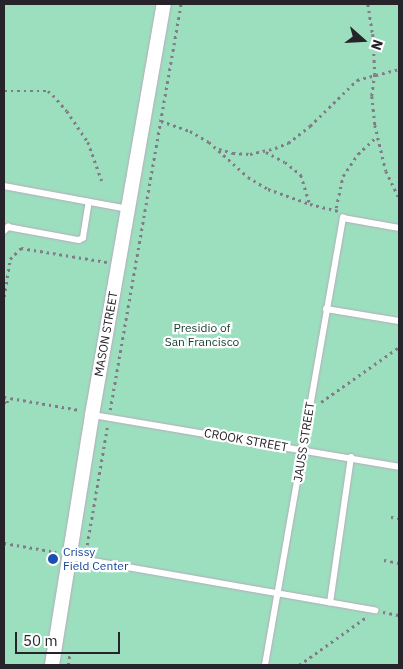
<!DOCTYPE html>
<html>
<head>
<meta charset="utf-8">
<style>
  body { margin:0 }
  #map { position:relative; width:403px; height:669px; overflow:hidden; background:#e7daed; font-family:"IBM Plex Sans",sans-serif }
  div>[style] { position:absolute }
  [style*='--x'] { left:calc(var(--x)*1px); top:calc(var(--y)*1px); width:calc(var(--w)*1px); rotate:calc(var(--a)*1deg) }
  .green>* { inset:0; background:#9cdfbe }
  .path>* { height:2.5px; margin-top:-1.25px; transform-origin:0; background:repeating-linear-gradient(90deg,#837b88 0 2.5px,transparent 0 6.5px) }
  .roads { filter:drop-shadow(0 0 1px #b7aabd) drop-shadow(0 0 1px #b7aabd) }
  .service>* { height:5.5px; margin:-2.75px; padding:0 2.75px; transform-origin:2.75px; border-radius:2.75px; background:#fff }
  .tertiary>* { height:14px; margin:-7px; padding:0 7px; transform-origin:7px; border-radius:7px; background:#fff }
  .dots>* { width:14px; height:14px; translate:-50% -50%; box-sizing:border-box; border:2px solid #fff; border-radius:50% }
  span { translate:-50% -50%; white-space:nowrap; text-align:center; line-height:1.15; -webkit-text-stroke:4.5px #fff; paint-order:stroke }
  .park-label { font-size:12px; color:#18402f }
  .street-label { font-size:12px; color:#27232a }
  .transit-label { font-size:12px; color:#164399 }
  .left { translate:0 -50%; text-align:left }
  .frame { position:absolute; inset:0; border:5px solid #27232a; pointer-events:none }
  .north { position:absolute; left:338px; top:15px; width:50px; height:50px; -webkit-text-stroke:4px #fff; paint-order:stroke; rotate:109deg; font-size:14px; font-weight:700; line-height:20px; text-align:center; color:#27232a }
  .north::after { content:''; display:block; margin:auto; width:18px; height:22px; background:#27232a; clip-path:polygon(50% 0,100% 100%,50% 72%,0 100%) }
  .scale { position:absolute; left:15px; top:632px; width:105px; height:22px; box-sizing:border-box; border:2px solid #27232a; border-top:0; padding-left:6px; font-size:15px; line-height:18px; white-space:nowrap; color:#27232a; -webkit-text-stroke:4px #fff; paint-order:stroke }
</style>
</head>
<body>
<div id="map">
  <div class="green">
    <div style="clip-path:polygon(4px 4px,399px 4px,399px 665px,4px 665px)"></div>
  </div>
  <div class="path">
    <div style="--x:368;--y:4;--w:30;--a:81"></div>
    <div style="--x:373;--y:34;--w:40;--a:87.1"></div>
    <div style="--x:375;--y:74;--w:22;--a:98"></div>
    <div style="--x:372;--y:96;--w:29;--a:84"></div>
    <div style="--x:375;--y:125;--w:47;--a:76.6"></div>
    <div style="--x:386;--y:171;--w:30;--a:64"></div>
    <div style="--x:4;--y:91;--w:44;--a:0"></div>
    <div style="--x:48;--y:91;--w:6;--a:39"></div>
    <div style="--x:53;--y:95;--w:21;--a:49"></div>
    <div style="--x:67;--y:111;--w:37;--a:56"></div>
    <div style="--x:88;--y:142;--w:41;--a:70.3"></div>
    <div style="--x:161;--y:121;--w:31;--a:19"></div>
    <div style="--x:190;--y:131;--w:22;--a:30"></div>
    <div style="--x:209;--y:142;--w:52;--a:41.9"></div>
    <div style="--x:248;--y:177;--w:23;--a:31"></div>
    <div style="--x:268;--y:189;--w:45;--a:19.7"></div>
    <div style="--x:310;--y:204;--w:29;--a:14"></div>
    <div style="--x:219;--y:149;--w:15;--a:16"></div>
    <div style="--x:233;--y:153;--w:17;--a:3"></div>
    <div style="--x:250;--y:154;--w:26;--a:-13"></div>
    <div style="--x:275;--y:148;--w:14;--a:-21"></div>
    <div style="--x:288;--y:143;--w:28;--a:-38"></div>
    <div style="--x:310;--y:126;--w:66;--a:-44.4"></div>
    <div style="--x:357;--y:80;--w:43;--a:-14.7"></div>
    <div style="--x:266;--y:152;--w:21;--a:28"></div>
    <div style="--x:285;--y:162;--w:21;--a:39"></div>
    <div style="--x:301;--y:175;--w:30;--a:73"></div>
    <div style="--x:336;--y:208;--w:33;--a:-78"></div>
    <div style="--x:343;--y:176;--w:27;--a:-56"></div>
    <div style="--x:358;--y:154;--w:26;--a:-43"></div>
    <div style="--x:4;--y:297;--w:38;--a:-81"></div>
    <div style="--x:10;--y:259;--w:16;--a:-45"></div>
    <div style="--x:21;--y:248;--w:87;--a:9.2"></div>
    <div style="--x:4;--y:397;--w:77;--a:9.7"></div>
    <div style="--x:321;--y:402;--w:95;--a:-35.2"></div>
    <div style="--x:4;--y:403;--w:3;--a:0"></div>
    <div style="--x:7;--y:403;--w:5;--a:-90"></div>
    <div style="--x:110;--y:410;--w:412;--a:-80.1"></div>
    <div style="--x:391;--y:517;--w:8;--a:7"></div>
    <div style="--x:4;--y:543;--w:53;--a:9.8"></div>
    <div style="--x:87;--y:545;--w:119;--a:-80.3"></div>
    <div style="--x:384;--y:560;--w:15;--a:11"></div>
    <div style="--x:383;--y:612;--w:16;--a:11"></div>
    <div style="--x:68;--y:665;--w:13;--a:-81"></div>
    <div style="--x:299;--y:665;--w:81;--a:-35.5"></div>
  </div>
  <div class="roads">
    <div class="service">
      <div style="--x:4;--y:186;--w:126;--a:10.5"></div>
      <div style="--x:4;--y:231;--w:6;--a:-45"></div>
      <div style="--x:8;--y:227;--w:72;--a:10.4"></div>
      <div style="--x:79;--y:240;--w:4;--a:-27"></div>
      <div style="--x:83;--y:238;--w:36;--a:-81"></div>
      <div style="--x:326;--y:309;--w:74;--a:9.3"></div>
      <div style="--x:93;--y:415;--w:310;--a:9.6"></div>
      <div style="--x:70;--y:557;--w:310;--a:9.9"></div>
      <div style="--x:330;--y:603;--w:147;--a:-81.8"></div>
      <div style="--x:265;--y:665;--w:454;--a:-80.1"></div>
      <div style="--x:343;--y:218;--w:57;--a:10.1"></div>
    </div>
    <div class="tertiary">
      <div style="--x:52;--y:665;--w:253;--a:-80.9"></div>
      <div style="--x:92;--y:415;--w:417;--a:-80.1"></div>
    </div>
  </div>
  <div class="dots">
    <div style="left:53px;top:559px;background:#1a4fb4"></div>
  </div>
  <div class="park-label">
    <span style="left:202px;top:335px">Presidio of<br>San Francisco</span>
  </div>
  <div class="street-label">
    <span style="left:106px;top:334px;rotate:-80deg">MASON STREET</span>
    <span style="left:246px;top:440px;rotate:10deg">CROOK STREET</span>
    <span style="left:304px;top:442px;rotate:-81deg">JAUSS STREET</span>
  </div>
  <div class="transit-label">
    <span class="left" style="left:63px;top:559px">Crissy<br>Field Center</span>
  </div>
  <div class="frame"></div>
  <div class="north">N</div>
  <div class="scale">50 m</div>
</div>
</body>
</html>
